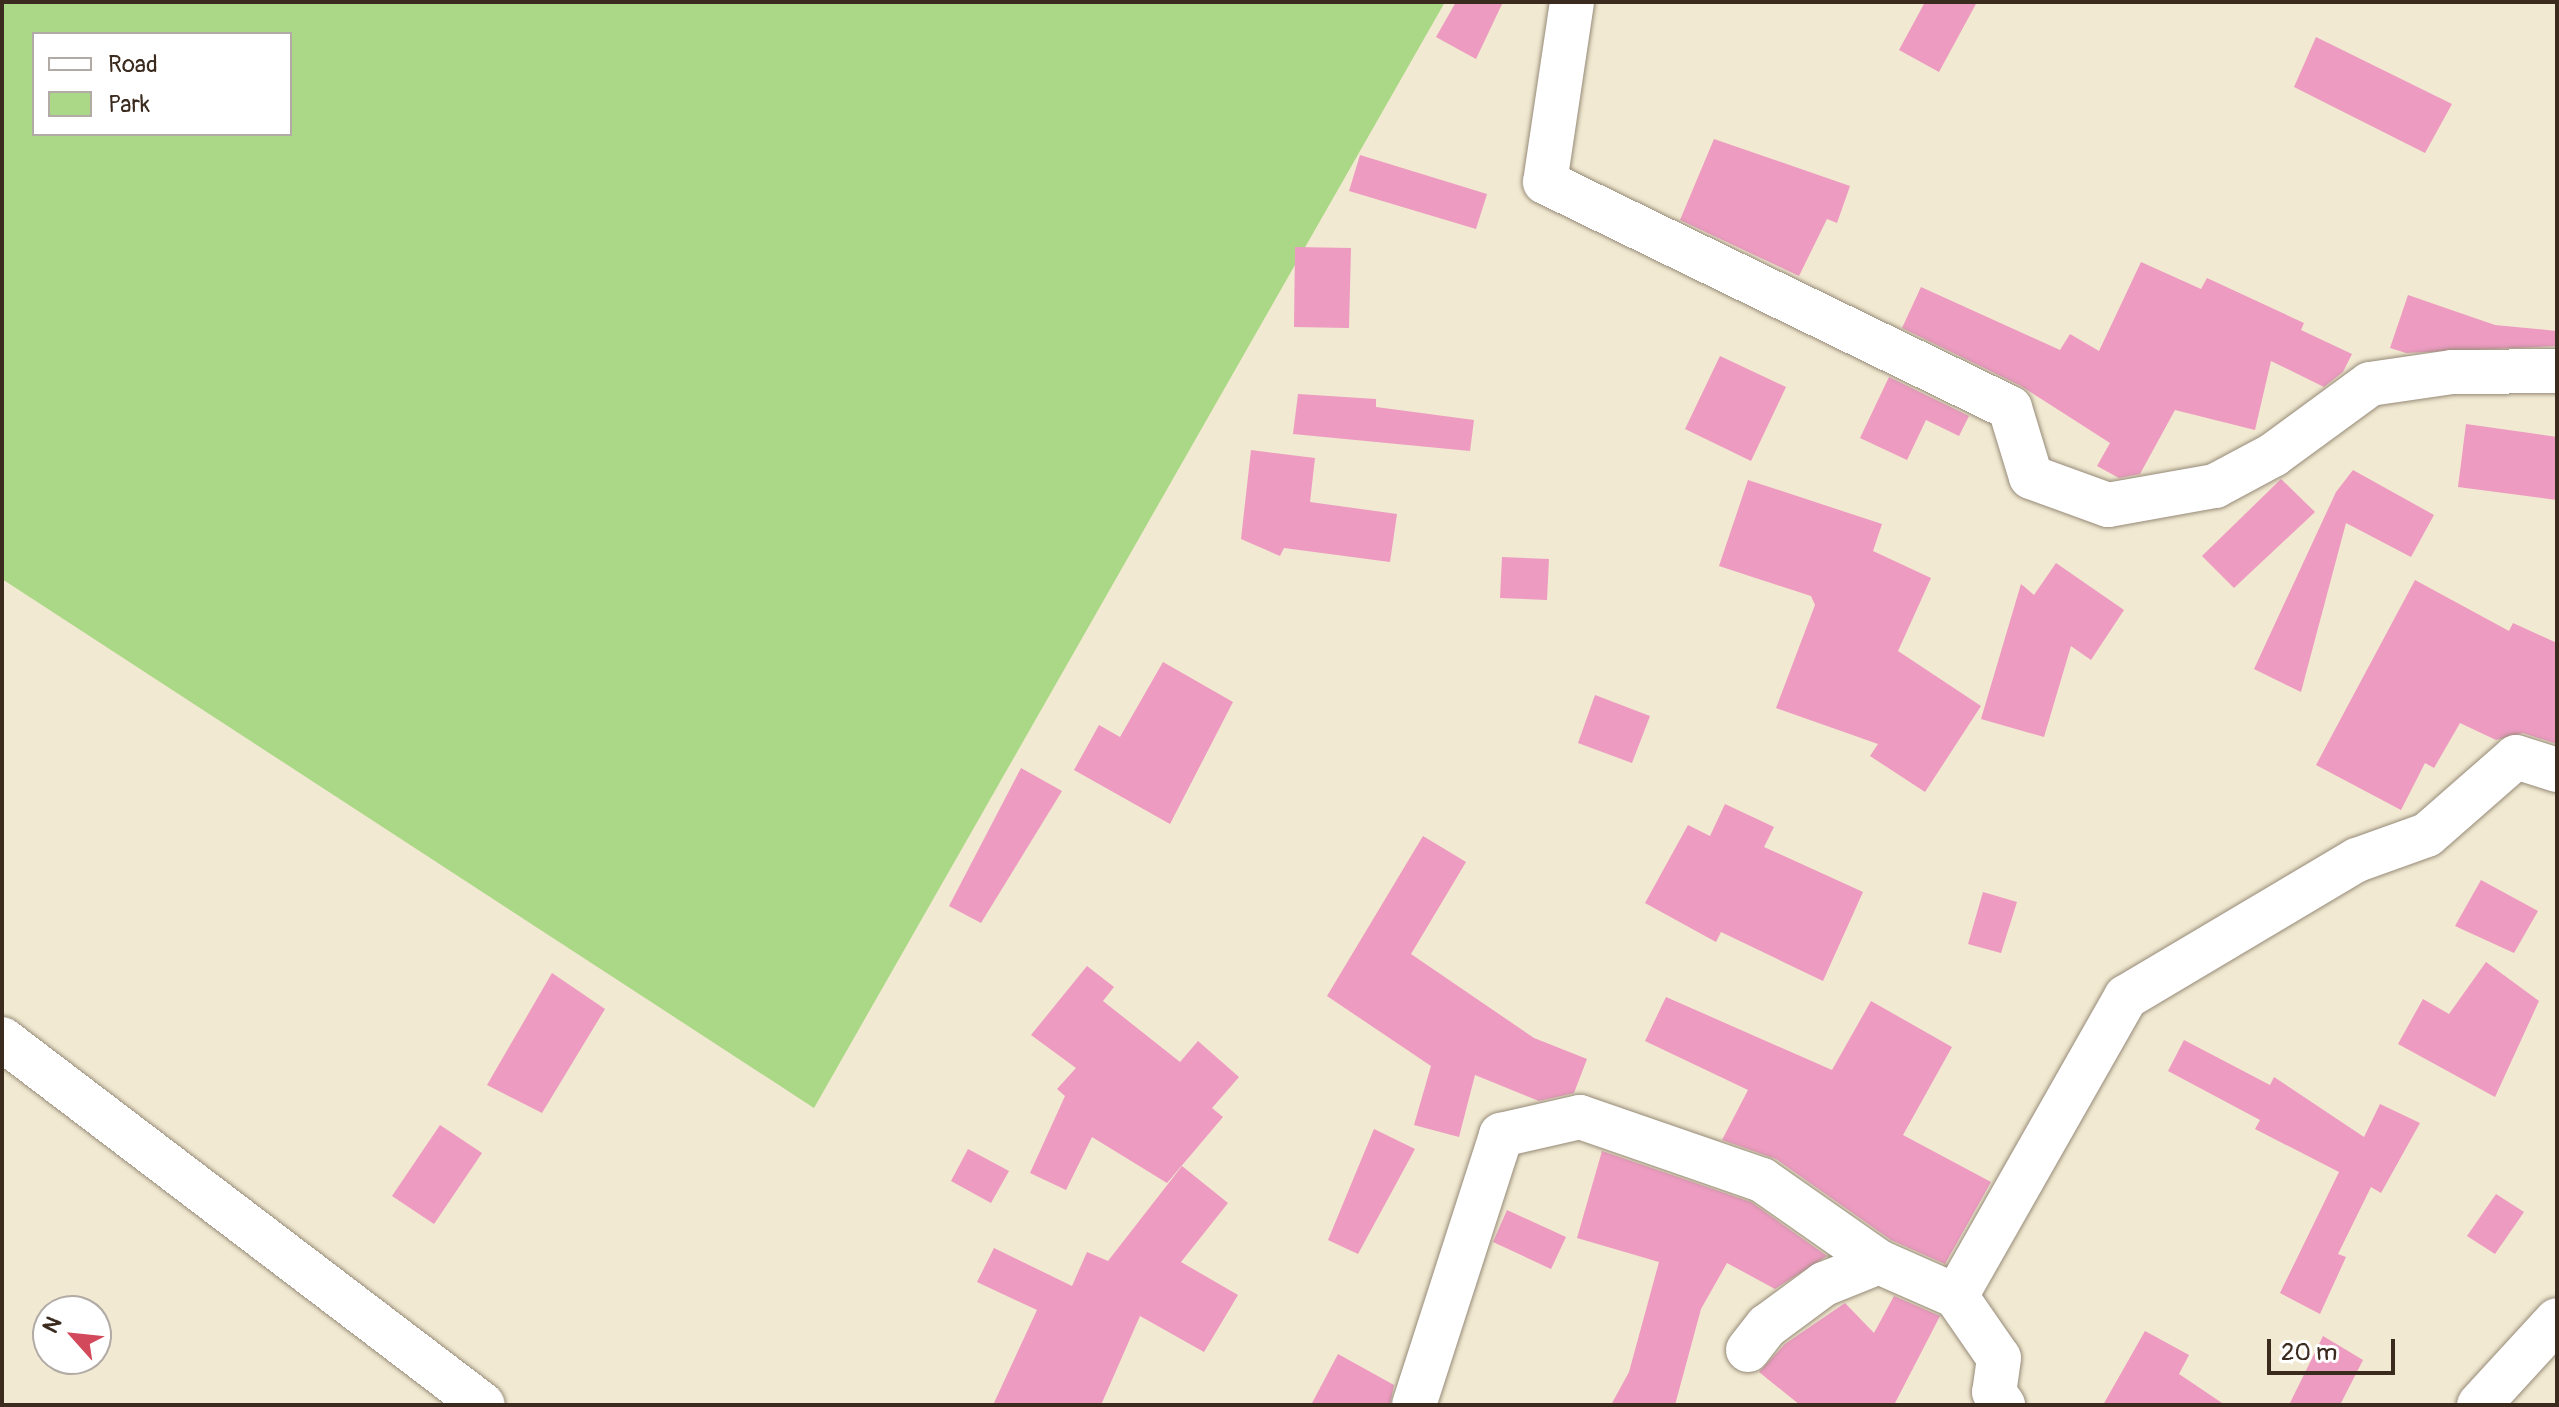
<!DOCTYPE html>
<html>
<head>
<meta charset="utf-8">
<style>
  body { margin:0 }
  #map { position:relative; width:2559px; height:1407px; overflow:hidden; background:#f1e9d1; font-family:Pangolin,sans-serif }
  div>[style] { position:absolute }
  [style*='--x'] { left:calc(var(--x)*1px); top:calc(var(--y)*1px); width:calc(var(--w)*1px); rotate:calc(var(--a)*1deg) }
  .green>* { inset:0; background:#abd886 }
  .building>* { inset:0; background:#ed9bc1 }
  .roads { filter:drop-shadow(0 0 2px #968a78) drop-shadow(0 0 2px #968a78) }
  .minor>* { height:44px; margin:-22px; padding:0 22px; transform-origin:22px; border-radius:22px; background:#fff }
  span { translate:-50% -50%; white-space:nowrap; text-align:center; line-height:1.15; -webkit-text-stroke:6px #fff; paint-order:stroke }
  .frame { position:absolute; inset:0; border:4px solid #3b2a1e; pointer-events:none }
  .legend { position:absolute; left:32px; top:32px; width:260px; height:104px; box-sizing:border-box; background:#fff; border:2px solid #b1aaa5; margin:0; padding:10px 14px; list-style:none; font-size:24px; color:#3b2a1e }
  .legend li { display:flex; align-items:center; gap:16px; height:40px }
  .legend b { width:40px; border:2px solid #b1aaa5 }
  .north { position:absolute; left:32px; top:1295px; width:80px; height:80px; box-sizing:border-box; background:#fff; border:2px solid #b1aaa5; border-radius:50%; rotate:297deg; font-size:22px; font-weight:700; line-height:32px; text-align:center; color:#3b2a1e }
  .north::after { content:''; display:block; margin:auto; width:28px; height:36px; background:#d1495b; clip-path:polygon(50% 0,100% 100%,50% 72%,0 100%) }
  .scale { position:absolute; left:2267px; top:1339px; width:128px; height:36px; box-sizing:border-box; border:4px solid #3b2a1e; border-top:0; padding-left:10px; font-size:24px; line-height:28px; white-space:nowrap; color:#3b2a1e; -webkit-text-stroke:6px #fff; paint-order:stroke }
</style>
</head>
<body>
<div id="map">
  <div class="green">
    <div style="clip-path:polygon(evenodd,2px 2px,1445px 2px,814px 1108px,2px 579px,2px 2px,34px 34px,290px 34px,290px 134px,34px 134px,34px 34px)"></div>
  </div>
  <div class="building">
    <div style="clip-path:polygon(1456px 2px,1503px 2px,1476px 59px,1436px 37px)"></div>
    <div style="clip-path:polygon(1925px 2px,1977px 2px,1939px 72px,1899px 50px)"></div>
    <div style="clip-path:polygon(2316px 37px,2452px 104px,2425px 153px,2294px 87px)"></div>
    <div style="clip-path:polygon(1714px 139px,1850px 186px,1837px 223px,1827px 219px,1799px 276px,1680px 220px)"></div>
    <div style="clip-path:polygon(1360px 155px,1487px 194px,1476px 229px,1349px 191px)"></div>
    <div style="clip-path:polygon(1295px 247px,1351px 248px,1349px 328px,1294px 327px)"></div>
    <div style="clip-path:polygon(2141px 262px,2201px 289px,2207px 278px,2304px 323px,2301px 330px,2352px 354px,2343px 372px,2324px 387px,2271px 361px,2255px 430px,2175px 410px,2140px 474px,2119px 478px,2097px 466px,2110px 443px,2021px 386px,1902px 328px,1921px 287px,2060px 350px,2070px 334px,2099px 351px)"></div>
    <div style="clip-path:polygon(2408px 295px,2495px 325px,2557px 331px,2557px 346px,2406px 353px,2390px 348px)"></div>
    <div style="clip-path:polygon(1720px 356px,1786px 387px,1751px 461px,1685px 429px)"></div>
    <div style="clip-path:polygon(1889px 377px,1969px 416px,1959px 436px,1926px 420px,1907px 460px,1860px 438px)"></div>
    <div style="clip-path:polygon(1298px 394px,1376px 399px,1376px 407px,1474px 420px,1470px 451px,1293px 434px)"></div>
    <div style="clip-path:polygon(2466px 424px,2557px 437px,2557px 500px,2458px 487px)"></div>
    <div style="clip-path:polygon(1251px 450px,1315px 458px,1310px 502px,1397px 514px,1390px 562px,1284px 548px,1280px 556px,1241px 539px)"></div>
    <div style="clip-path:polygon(2353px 470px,2434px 515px,2411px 557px,2346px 523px,2301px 692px,2254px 669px,2336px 492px)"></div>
    <div style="clip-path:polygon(2281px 479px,2315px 512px,2234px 588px,2202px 556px)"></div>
    <div style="clip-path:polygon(1748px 480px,1882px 524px,1873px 551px,1931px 578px,1898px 651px,1981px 706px,1925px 792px,1870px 756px,1878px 744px,1776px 708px,1815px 605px,1811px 596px,1719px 566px)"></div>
    <div style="clip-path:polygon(1502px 557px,1549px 559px,1547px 600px,1500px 598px)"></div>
    <div style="clip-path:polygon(2056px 563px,2124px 610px,2091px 660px,2071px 646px,2044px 737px,1981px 719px,2021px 584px,2034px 595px)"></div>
    <div style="clip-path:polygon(2415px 580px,2509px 631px,2513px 623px,2557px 643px,2557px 744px,2523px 733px,2496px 740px,2460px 723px,2434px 768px,2425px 763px,2401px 810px,2316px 765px)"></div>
    <div style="clip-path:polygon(1163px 662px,1233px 702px,1170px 824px,1074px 770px,1099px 725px,1120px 737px)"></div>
    <div style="clip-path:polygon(1595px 695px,1650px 716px,1632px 763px,1578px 743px)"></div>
    <div style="clip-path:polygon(1021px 768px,1062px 791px,981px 923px,949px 906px)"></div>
    <div style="clip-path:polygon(1725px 804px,1774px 827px,1764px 847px,1863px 892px,1823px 981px,1721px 932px,1716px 942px,1645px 903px,1688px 825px,1710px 836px)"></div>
    <div style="clip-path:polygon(1423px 836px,1466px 862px,1411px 954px,1534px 1038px,1587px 1059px,1574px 1093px,1539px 1101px,1475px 1075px,1459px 1137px,1414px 1125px,1431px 1066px,1327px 996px)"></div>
    <div style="clip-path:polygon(2481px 880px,2538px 911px,2514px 953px,2455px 926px)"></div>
    <div style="clip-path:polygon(1983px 892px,2017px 902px,2001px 953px,1968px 944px)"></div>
    <div style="clip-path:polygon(2486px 962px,2539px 1001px,2495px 1097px,2398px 1044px,2423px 999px,2449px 1014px)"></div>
    <div style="clip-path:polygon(1087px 966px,1114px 987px,1103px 1001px,1180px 1062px,1198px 1041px,1239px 1077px,1212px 1108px,1223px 1117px,1167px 1183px,1092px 1137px,1066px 1190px,1030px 1173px,1065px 1096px,1057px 1089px,1076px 1068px,1031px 1035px)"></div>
    <div style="clip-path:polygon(552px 973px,605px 1009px,542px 1113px,487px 1085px)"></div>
    <div style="clip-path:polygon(1666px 997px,1832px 1070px,1871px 1001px,1952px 1047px,1903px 1135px,1991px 1182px,1945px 1264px,1891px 1240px,1776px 1159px,1722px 1140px,1748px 1090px,1645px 1041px)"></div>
    <div style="clip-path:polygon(2184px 1040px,2270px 1085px,2274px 1077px,2364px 1137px,2380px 1104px,2420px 1123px,2381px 1193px,2371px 1187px,2338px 1254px,2346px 1257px,2320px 1314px,2280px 1293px,2339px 1172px,2255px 1129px,2260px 1120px,2168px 1071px)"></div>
    <div style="clip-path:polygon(440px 1125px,482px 1153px,434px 1224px,392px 1196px)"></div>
    <div style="clip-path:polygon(1374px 1129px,1415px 1149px,1358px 1254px,1328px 1240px)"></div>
    <div style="clip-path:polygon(968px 1149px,1009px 1171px,991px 1203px,951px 1181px)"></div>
    <div style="clip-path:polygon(1602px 1151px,1751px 1202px,1827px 1256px,1775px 1289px,1727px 1263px,1701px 1309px,1675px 1405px,1611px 1405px,1629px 1372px,1659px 1262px,1577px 1238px)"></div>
    <div style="clip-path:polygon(1182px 1166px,1228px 1203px,1181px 1262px,1238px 1295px,1204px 1352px,1140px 1316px,1101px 1405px,993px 1405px,1037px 1310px,977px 1282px,994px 1248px,1072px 1286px,1087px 1252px,1108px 1261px)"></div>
    <div style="clip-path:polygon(2496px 1194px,2524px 1212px,2495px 1254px,2467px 1236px)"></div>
    <div style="clip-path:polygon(1507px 1210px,1566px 1237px,1551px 1269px,1493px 1242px)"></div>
    <div style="clip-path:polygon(1894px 1296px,1940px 1316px,1894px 1405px,1800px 1405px,1759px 1372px,1785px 1344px,1845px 1303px,1874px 1333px)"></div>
    <div style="clip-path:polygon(2145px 1331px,2189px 1355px,2179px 1374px,2225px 1405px,2103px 1405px)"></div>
    <div style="clip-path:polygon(2323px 1336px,2363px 1360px,2340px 1405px,2289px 1405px)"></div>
    <div style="clip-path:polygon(1338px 1354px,1394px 1385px,1390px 1405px,1311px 1405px)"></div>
  </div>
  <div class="roads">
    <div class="minor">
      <div style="--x:1572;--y:2;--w:182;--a:98.5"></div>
      <div style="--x:1545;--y:182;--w:517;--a:25.92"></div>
      <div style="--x:2010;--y:408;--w:72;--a:73.1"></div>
      <div style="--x:2031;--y:477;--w:82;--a:20"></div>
      <div style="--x:2108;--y:505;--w:109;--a:-10.1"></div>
      <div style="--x:2215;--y:486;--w:66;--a:-28.1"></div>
      <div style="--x:2273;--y:455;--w:120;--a:-36.2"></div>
      <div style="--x:2370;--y:384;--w:83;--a:-8.3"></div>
      <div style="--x:2452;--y:372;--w:105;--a:-0.5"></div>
      <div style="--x:2;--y:1039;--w:604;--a:37.27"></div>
      <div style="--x:1956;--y:1296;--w:344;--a:-60.4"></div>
      <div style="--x:2126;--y:997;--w:269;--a:-30.7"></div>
      <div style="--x:2357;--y:860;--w:74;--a:-19.7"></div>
      <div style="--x:2427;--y:835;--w:118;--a:-41.2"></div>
      <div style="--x:2516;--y:757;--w:43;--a:17.6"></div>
      <div style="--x:1748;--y:1350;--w:31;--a:-52"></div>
      <div style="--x:1767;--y:1326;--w:71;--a:-36.4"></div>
      <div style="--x:1824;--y:1284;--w:59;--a:-21.8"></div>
      <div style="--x:1414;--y:1405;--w:284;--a:-72.1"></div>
      <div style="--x:1501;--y:1135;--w:81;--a:-12.8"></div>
      <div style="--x:1580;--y:1117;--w:193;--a:19.1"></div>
      <div style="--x:1762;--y:1180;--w:143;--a:35"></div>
      <div style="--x:1879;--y:1262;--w:84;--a:23.8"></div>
      <div style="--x:1956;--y:1296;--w:75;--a:55.3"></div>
      <div style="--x:1999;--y:1358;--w:34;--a:98"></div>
      <div style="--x:1994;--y:1392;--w:16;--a:55"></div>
      <div style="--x:2479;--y:1405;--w:115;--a:-47.5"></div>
    </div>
  </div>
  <div class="frame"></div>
  <ul class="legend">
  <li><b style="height:10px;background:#fff"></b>Road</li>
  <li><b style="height:22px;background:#abd886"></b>Park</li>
  </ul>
  <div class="north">N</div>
  <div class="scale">20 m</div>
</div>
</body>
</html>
